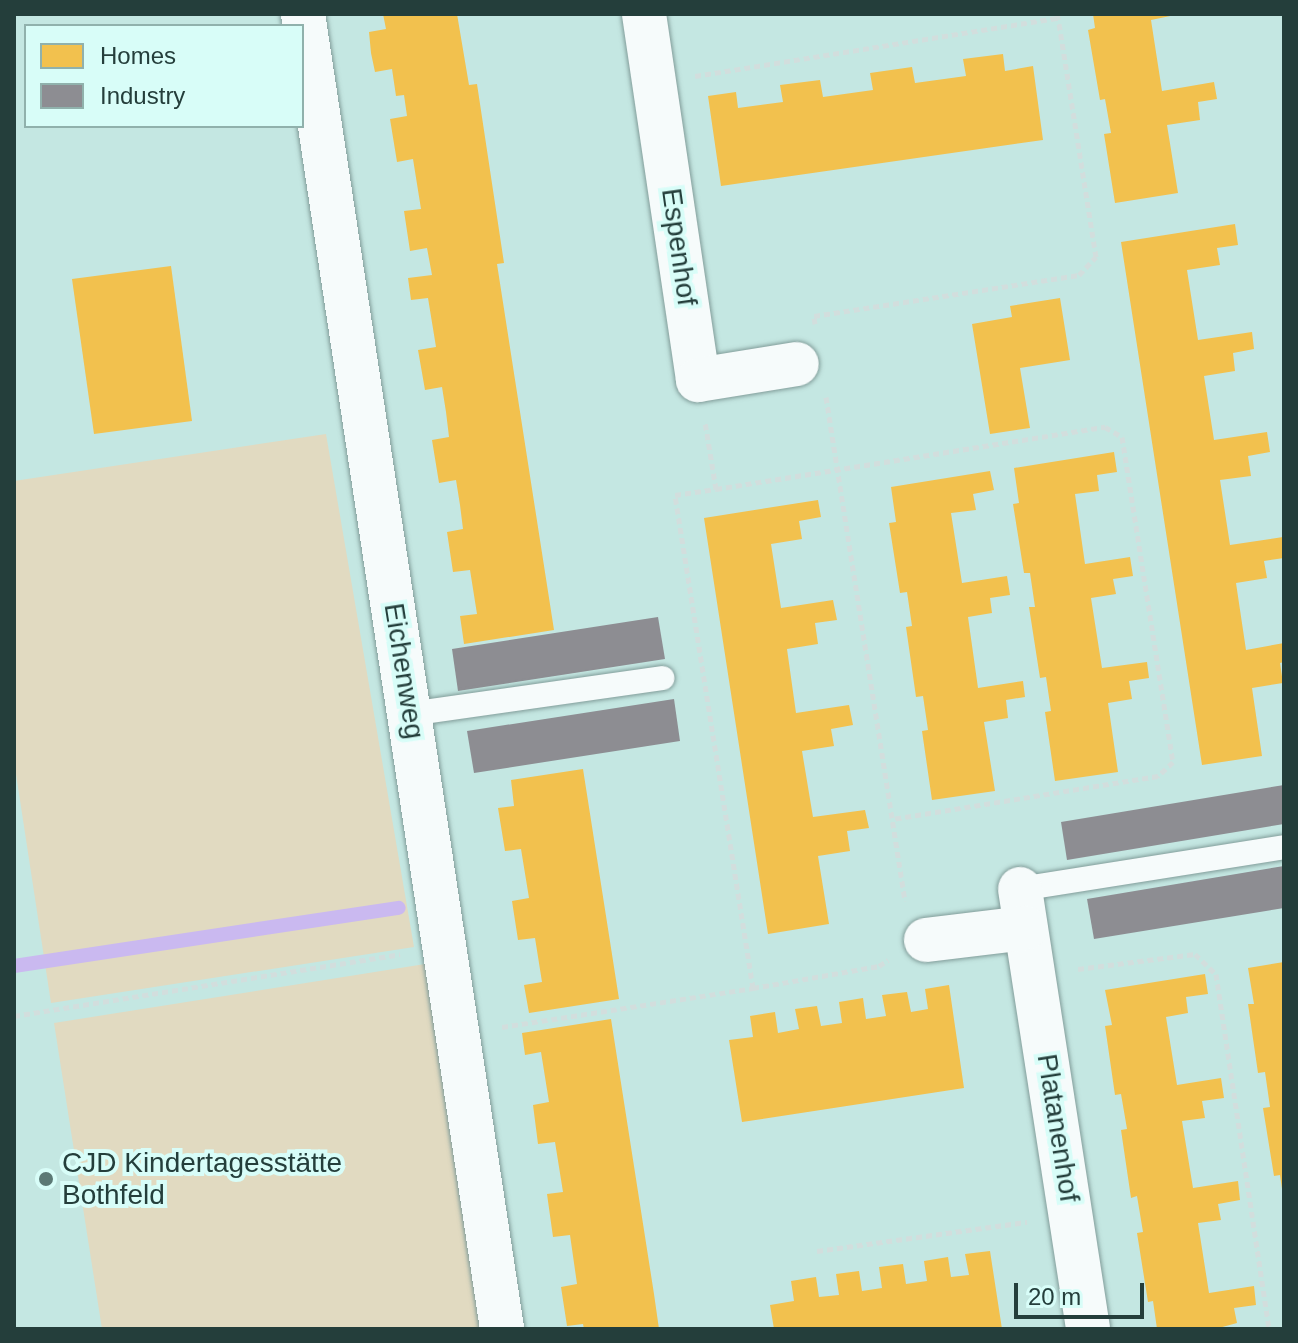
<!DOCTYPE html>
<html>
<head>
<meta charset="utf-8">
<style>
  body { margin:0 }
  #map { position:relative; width:1298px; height:1343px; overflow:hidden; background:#c4e7e2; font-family:Arial,sans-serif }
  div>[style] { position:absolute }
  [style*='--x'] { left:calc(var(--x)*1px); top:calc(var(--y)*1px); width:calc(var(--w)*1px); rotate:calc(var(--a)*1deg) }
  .green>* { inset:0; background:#e1dac1 }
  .homes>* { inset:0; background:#f2c14e }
  .industry>* { inset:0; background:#8d8d92 }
  .stream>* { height:14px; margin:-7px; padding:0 7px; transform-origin:7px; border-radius:7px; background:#cab9f0 }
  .path>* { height:5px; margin-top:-2.5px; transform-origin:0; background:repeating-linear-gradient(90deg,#d2dedd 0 6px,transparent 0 10px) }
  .roads { filter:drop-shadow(0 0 2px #829d9a) drop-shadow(0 0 2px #829d9a) }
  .lane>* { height:24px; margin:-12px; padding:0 12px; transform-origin:12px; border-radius:12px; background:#f6fbfb }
  .street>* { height:44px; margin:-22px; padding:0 22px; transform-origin:22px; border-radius:22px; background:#f6fbfb }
  .dots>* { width:22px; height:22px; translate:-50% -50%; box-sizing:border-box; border:4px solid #d8fdf8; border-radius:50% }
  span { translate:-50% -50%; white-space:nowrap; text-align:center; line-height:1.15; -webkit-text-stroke:8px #d8fdf8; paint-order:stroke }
  .street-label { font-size:28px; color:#243e3b }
  .poi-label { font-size:28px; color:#243e3b }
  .left { translate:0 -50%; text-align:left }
  .frame { position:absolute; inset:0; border:16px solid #243e3b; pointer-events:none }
  .legend { position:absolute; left:24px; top:24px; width:280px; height:104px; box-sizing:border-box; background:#d8fdf8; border:2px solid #90b1ac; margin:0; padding:10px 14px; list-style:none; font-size:24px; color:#243e3b }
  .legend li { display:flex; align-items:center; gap:16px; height:40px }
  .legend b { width:40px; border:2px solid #90b1ac }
  .scale { position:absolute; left:1014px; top:1283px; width:130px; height:36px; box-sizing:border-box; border:4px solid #243e3b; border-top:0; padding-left:10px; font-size:24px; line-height:28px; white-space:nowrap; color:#243e3b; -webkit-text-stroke:6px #d8fdf8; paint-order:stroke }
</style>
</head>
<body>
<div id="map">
  <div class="green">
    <div style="clip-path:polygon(326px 434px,414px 947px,51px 1003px,14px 761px,14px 481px)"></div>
    <div style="clip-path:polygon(425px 964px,482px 1329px,102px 1329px,54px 1023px)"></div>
  </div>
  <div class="homes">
    <div style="clip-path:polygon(383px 14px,457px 14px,469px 85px,477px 84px,504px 263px,497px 264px,554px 630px,464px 644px,460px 616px,477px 614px,470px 570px,453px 572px,447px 532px,463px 529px,460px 505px,456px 480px,439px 483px,432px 440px,449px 437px,446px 412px,442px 387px,425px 390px,418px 350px,436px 347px,428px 298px,411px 300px,408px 278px,432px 275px,427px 248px,410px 251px,404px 211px,421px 209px,413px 159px,397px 162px,390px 119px,407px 116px,404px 95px,396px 96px,392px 69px,375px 72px,371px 53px,369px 32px,386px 29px)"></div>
    <div style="clip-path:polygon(1093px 14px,1180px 14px,1151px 20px,1162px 91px,1214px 82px,1217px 99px,1198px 102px,1200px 120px,1167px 125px,1178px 193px,1115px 203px,1104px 134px,1111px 133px,1105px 99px,1100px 100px,1088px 30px,1095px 28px)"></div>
    <div style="clip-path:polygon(1003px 54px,1005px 71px,1033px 66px,1043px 140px,721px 186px,708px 96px,736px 92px,738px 108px,783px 102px,780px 85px,820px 80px,823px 97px,873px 90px,870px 73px,912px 67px,915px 83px,966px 76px,963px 59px)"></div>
    <div style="clip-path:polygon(1235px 224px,1238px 245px,1217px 248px,1220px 265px,1187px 270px,1198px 340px,1252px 332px,1254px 349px,1233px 353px,1235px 371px,1204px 376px,1214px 440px,1267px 432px,1270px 452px,1248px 456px,1251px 476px,1220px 480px,1230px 545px,1283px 537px,1284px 558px,1264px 561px,1267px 578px,1236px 583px,1246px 650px,1284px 643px,1284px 662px,1280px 663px,1283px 683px,1252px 688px,1262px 756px,1202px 765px,1121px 242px)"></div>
    <div style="clip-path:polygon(171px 266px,192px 421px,94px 434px,72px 279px)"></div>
    <div style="clip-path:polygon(1060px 298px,1070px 360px,1020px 368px,1030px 428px,990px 434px,972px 324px,1012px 317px,1010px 306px)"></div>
    <div style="clip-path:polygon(1114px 452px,1117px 472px,1097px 475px,1099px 491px,1075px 494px,1085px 564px,1130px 557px,1133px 576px,1113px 579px,1116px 594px,1091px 598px,1102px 668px,1147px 662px,1149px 678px,1129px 681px,1132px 699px,1108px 703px,1118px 772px,1055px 781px,1045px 712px,1051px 711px,1046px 677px,1040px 678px,1029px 607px,1035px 607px,1030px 573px,1024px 573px,1013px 504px,1019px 503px,1014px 468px)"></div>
    <div style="clip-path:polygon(990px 471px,994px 490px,973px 494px,976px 510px,951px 513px,962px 583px,1007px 576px,1010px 595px,990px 598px,992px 613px,968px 617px,978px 688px,1023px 681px,1025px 697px,1006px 700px,1008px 718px,984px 722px,995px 791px,932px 800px,922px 731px,928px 730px,923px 696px,916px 697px,906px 627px,912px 626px,907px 592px,900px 593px,889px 523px,896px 522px,891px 487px)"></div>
    <div style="clip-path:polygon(818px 500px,821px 517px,799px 521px,802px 539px,771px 544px,781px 608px,833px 600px,837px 620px,815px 623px,818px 644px,787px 649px,796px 713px,849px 705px,853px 725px,831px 729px,834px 746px,802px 751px,813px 817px,865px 810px,869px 828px,847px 831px,850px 851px,818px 856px,829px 924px,768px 934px,704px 518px)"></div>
    <div style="clip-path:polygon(583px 769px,619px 999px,529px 1013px,524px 985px,542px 982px,535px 938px,518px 940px,512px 901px,529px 898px,521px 849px,505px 851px,498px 808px,514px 806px,511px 780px)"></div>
    <div style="clip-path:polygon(1284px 962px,1284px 1189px,1282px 1189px,1280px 1175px,1274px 1176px,1263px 1108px,1270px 1107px,1265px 1072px,1258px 1073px,1248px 1004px,1254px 1004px,1248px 968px)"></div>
    <div style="clip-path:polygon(1205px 974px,1208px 994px,1186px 997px,1188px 1013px,1166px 1017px,1177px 1085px,1221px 1078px,1224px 1098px,1202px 1101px,1205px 1118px,1182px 1121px,1193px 1188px,1238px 1181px,1240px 1200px,1218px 1204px,1221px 1220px,1198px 1223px,1209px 1293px,1254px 1286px,1256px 1305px,1234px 1308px,1237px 1323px,1215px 1329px,1157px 1329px,1153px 1301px,1148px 1302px,1137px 1233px,1143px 1232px,1137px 1196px,1131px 1198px,1121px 1130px,1127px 1129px,1121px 1094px,1115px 1095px,1105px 1026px,1112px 1025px,1105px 990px)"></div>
    <div style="clip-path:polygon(949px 985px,964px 1088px,742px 1122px,729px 1040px,753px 1037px,750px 1016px,775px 1012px,778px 1033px,799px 1029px,795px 1009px,817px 1006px,821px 1026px,842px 1023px,839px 1002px,863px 998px,866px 1019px,886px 1016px,882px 995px,907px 992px,911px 1012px,928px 1009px,925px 989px)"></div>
    <div style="clip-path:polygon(611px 1019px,654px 1294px,659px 1329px,584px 1329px,583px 1324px,567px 1326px,561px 1287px,577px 1284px,570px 1235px,553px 1237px,547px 1194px,563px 1192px,555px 1142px,538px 1144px,533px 1105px,549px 1102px,541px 1052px,525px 1055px,522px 1033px)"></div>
    <div style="clip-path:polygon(990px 1251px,1002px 1329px,774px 1329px,770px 1305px,794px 1301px,791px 1281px,816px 1277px,819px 1297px,839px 1295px,836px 1274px,859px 1271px,862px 1291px,882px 1288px,879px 1267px,903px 1264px,906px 1284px,927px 1281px,924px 1261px,948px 1257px,951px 1277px,969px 1275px,965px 1254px)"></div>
  </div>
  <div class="industry">
    <div style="clip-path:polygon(658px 617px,665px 659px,458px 691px,452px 649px)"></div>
    <div style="clip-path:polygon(674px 699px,680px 741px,474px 773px,467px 731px)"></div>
    <div style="clip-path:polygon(1284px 785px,1284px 824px,1067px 860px,1061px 822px)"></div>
    <div style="clip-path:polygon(1284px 866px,1284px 908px,1094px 939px,1087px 899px)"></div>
  </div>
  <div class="stream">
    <div style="--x:14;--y:966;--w:389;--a:-8.6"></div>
  </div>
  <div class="path">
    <div style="--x:695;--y:76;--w:368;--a:-9.1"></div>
    <div style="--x:1058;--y:18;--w:4;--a:-104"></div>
    <div style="--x:815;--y:324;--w:8;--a:-97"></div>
    <div style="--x:814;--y:316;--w:268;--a:-8.8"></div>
    <div style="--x:1079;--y:275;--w:25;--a:-47"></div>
    <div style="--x:1096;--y:257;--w:242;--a:-99"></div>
    <div style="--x:826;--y:397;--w:510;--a:81.09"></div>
    <div style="--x:716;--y:489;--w:394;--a:-9.1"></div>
    <div style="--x:1105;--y:427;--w:20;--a:30"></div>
    <div style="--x:1122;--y:437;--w:329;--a:81.1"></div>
    <div style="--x:1173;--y:762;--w:21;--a:137"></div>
    <div style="--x:1158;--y:776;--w:269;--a:170.8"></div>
    <div style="--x:1078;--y:969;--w:118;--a:-7.3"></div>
    <div style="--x:1195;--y:954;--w:29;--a:44"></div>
    <div style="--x:1216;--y:974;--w:359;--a:81.5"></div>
    <div style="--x:753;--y:988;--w:128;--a:-9.9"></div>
    <div style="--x:879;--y:966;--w:11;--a:-34"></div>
    <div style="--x:14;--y:1016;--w:391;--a:-9.1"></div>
    <div style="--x:502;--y:1027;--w:254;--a:-8.8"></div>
    <div style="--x:753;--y:988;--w:499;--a:-99"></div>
    <div style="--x:675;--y:495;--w:41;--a:-8.3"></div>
    <div style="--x:716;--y:489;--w:68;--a:-99.3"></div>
    <div style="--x:817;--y:1251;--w:212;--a:-7.9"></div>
  </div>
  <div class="roads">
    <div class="lane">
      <div style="--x:410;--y:714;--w:255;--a:-8.1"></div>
      <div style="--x:1020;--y:889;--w:267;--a:-9"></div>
    </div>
    <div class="street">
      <div style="--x:303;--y:14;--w:1330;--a:81.39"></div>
      <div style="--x:644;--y:14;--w:370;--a:81.6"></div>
      <div style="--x:698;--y:380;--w:100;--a:-9.2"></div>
      <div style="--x:1020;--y:889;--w:445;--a:81.2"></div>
      <div style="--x:926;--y:940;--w:100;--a:-6.9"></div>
    </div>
  </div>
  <div class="dots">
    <div style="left:46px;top:1179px;background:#5c7975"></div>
  </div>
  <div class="street-label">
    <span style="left:679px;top:247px;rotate:82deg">Espenhof</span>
    <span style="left:404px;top:671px;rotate:81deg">Eichenweg</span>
    <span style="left:1058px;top:1128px;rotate:81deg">Platanenhof</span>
  </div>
  <div class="poi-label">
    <span class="left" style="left:62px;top:1179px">CJD Kindertagesstätte<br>Bothfeld</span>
  </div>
  <div class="frame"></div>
  <ul class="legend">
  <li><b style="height:22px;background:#f2c14e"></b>Homes</li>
  <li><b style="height:22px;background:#8d8d92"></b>Industry</li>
  </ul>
  <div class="scale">20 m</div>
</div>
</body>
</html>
